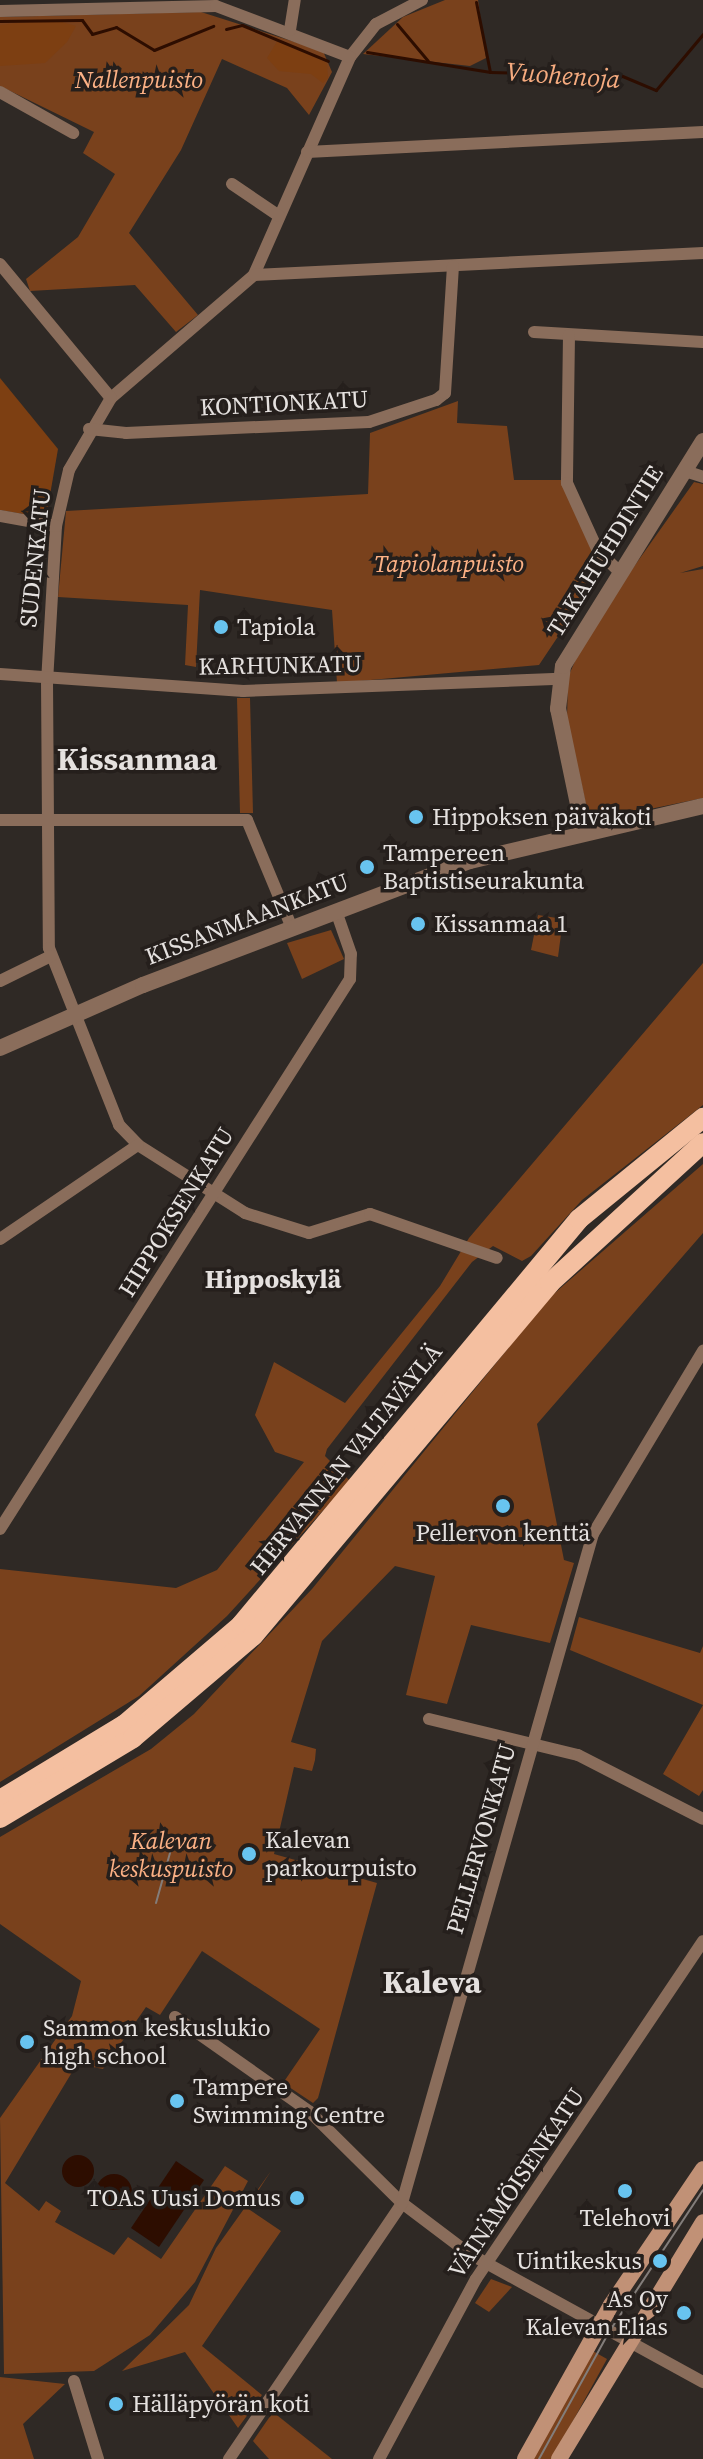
<!DOCTYPE html>
<html>
<head>
<meta charset="utf-8">
<style>
  body { margin:0 }
  #map { position:relative; width:703px; height:2459px; overflow:hidden; background:#2f2925; font-family:"Source Serif 4",serif }
  div>[style] { position:absolute }
  [style*='--x'] { left:calc(var(--x)*1px); top:calc(var(--y)*1px); width:calc(var(--w)*1px); rotate:calc(var(--a)*1deg) }
  .green>* { inset:0; background:#79411c }
  .forest>* { inset:0; background:#7d3f12 }
  .water>* { inset:0; background:#2d0d00 }
  .round { border-radius:50% }
  .stream>* { height:3px; margin:-1.5px; padding:0 1.5px; transform-origin:1.5px; border-radius:1.5px; background:#2d0d00 }
  .minor>* { height:12px; margin:-6px; padding:0 6px; transform-origin:6px; border-radius:6px; background:#8a6d5b }
  .tertiary>* { height:16px; margin:-8px; padding:0 8px; transform-origin:8px; border-radius:8px; background:#8a6d5b }
  .secondary>* { height:16px; margin:-8px; padding:0 8px; transform-origin:8px; border-radius:8px; background:#c19176 }
  .trunk>* { height:20px; margin:-10px; padding:0 10px; transform-origin:10px; border-radius:10px; background:#f4bfa0 }
  .tram>* { height:2px; margin:-1px; padding:0 1px; transform-origin:1px; border-radius:1px; background:#837d7a }
  .dots>* { width:22px; height:22px; translate:-50% -50%; box-sizing:border-box; border:4px solid #251f1c; border-radius:50% }
  span { translate:-50% -50%; white-space:nowrap; text-align:center; line-height:1.15; -webkit-text-stroke:7px #251f1c; paint-order:stroke }
  .park-label { font-size:24px; color:#fcb185; font-style:italic }
  .street-label { font-size:24px; color:#e5e1df }
  .poi-label { font-size:24px; color:#e5e1df }
  .left { translate:0 -50%; text-align:left }
  .right { translate:-100% -50%; text-align:right }
  .water-label { font-size:26px; color:#f6ab7f; font-style:italic }
  .neighbourhood-label { font-size:26px; color:#e5e1df; font-weight:700 }
  .district-label { font-size:32px; color:#e5e1df; font-weight:700 }
</style>
</head>
<body>
<div id="map">
  <div class="green">
    <div style="clip-path:polygon(445px 0,478px 0,486px 58px,470px 66px,363px 54px,403px 17px)"></div>
    <div style="clip-path:polygon(201px 12px,323px 51px,332px 72px,309px 115px,287px 88px,222px 59px,181px 150px,129px 233px,198px 315px,176px 332px,135px 285px,30px 291px,26px 279px,78px 237px,115px 174px,83px 153px,94px 132px,0 86px,0 17px)"></div>
    <div style="clip-path:polygon(458px 401px,457px 423px,507px 426px,514px 480px,561px 480px,603px 569px,539px 665px,337px 683px,332px 610px,200px 590px,196px 667px,185px 665px,188px 605px,58px 597px,66px 511px,368px 494px,370px 433px)"></div>
    <div style="clip-path:polygon(694px 482px,703px 484px,703px 566px,680px 573px,703px 569px,703px 798px,597px 820px,588px 814px,567px 719px,568px 677px,589px 630px)"></div>
    <div style="clip-path:polygon(237px 698px,250px 698px,253px 813px,240px 813px)"></div>
    <div style="clip-path:polygon(538px 915px,563px 919px,558px 957px,531px 950px)"></div>
    <div style="clip-path:polygon(331px 930px,344px 959px,302px 979px,287px 943px)"></div>
    <div style="clip-path:polygon(703px 963px,703px 1105px,582px 1200px,531px 1256px,522px 1261px,493px 1246px,472px 1262px,327px 1449px,325px 1456px,350px 1481px,227px 1616px,139px 1696px,0 1782px,0 1569px,176px 1588px,217px 1570px,304px 1462px,275px 1452px,255px 1415px,274px 1362px,345px 1403px,440px 1286px,469px 1238px)"></div>
    <div style="clip-path:polygon(703px 1164px,703px 1233px,537px 1424px,564px 1560px,574px 1563px,550px 1643px,471px 1625px,447px 1704px,406px 1695px,435px 1576px,395px 1566px,322px 1641px,291px 1742px,316px 1749px,315px 1760px,312px 1771px,294px 1767px,274px 1854px,377px 1883px,318px 2098px,313px 2103px,283px 2083px,320px 2029px,202px 1951px,160px 2015px,146px 2007px,103px 2069px,77px 2064px,5px 2183px,39px 2211px,46px 2201px,61px 2211px,55px 2222px,114px 2255px,128px 2237px,161px 2259px,225px 2166px,248px 2181px,195px 2282px,150px 2335px,94px 2371px,4px 2374px,0 2118px,72px 2016px,81px 1981px,0 1924px,0 1837px,151px 1749px,194px 1714px,312px 1589px,549px 1298px)"></div>
    <div style="clip-path:polygon(579px 1617px,700px 1653px,703px 1646px,703px 1790px,699px 1796px,663px 1774px,703px 1705px,570px 1650px)"></div>
    <div style="clip-path:polygon(271px 2171px,247px 2208px,281px 2231px,202px 2346px,262px 2395px,238px 2428px,185px 2352px,122px 2371px,189px 2305px,216px 2248px)"></div>
    <div style="clip-path:polygon(491px 2279px,512px 2287px,489px 2312px,475px 2303px)"></div>
    <div style="clip-path:polygon(591px 2350px,607px 2359px,552px 2459px,530px 2459px)"></div>
    <div style="clip-path:polygon(0 2377px,65px 2384px,23px 2424px,34px 2459px,0 2459px)"></div>
    <div style="clip-path:polygon(273px 2412px,332px 2459px,269px 2459px,253px 2441px)"></div>
  </div>
  <div class="forest">
    <div style="clip-path:polygon(51px 19px,76px 26px,67px 42px,45px 63px,0 66px,0 25px)"></div>
    <div style="clip-path:polygon(278px 40px,327px 63px,328px 78px,323px 83px,311px 74px,279px 71px,267px 58px)"></div>
    <div style="clip-path:polygon(0 378px,58px 449px,46px 518px,0 510px)"></div>
  </div>
  <div class="water">
    <div class="round" style="left:62px;top:2155px;width:32px;height:32px"></div>
    <div style="clip-path:polygon(176px 2161px,204px 2180px,159px 2247px,131px 2228px)"></div>
    <div class="round" style="left:96px;top:2174px;width:36px;height:36px"></div>
  </div>
  <div class="stream">
    <div style="--x:476;--y:2;--w:71;--a:78.7"></div>
    <div style="--x:0;--y:21;--w:82;--a:-0.7"></div>
    <div style="--x:82;--y:20;--w:17;--a:54"></div>
    <div style="--x:92;--y:34;--w:25;--a:-16"></div>
    <div style="--x:116;--y:27;--w:44;--a:31.2"></div>
    <div style="--x:154;--y:50;--w:64;--a:-22.1"></div>
    <div style="--x:397;--y:24;--w:48;--a:50"></div>
    <div style="--x:226;--y:29;--w:16;--a:-14"></div>
    <div style="--x:242;--y:25;--w:93;--a:22.7"></div>
    <div style="--x:367;--y:52;--w:125;--a:9.2"></div>
    <div style="--x:490;--y:72;--w:130;--a:1.3"></div>
    <div style="--x:620;--y:75;--w:39;--a:23"></div>
    <div style="--x:656;--y:90;--w:73;--a:-50"></div>
  </div>
  <div class="minor">
    <div style="--x:422;--y:0;--w:52;--a:152.4"></div>
    <div style="--x:376;--y:24;--w:42;--a:128.2"></div>
    <div style="--x:350;--y:57;--w:238;--a:113.8"></div>
    <div style="--x:254;--y:275;--w:189;--a:139.3"></div>
    <div style="--x:111;--y:398;--w:83;--a:120.3"></div>
    <div style="--x:69;--y:470;--w:57;--a:103.1"></div>
    <div style="--x:56;--y:526;--w:155;--a:93.3"></div>
    <div style="--x:47;--y:681;--w:267;--a:89.6"></div>
    <div style="--x:49;--y:948;--w:190;--a:68.4"></div>
    <div style="--x:119;--y:1125;--w:28;--a:46"></div>
    <div style="--x:138;--y:1145;--w:127;--a:32.4"></div>
    <div style="--x:245;--y:1213;--w:67;--a:17.4"></div>
    <div style="--x:309;--y:1233;--w:64;--a:-17.3"></div>
    <div style="--x:370;--y:1214;--w:134;--a:19.1"></div>
    <div style="--x:0;--y:11;--w:216;--a:-1.3"></div>
    <div style="--x:216;--y:6;--w:143;--a:20.8"></div>
    <div style="--x:290;--y:30;--w:30;--a:-81"></div>
    <div style="--x:0;--y:92;--w:84;--a:29.3"></div>
    <div style="--x:307;--y:152;--w:397;--a:-2.9"></div>
    <div style="--x:232;--y:184;--w:57;--a:34.2"></div>
    <div style="--x:0;--y:264;--w:174;--a:50.4"></div>
    <div style="--x:254;--y:275;--w:450;--a:-2.8"></div>
    <div style="--x:534;--y:332;--w:169;--a:3.4"></div>
    <div style="--x:569;--y:335;--w:148;--a:90.8"></div>
    <div style="--x:567;--y:483;--w:75;--a:65.5"></div>
    <div style="--x:598;--y:551;--w:29;--a:44"></div>
    <div style="--x:89;--y:429;--w:37;--a:6"></div>
    <div style="--x:126;--y:433;--w:243;--a:-2.6"></div>
    <div style="--x:369;--y:422;--w:71;--a:-18.2"></div>
    <div style="--x:436;--y:400;--w:11;--a:-38"></div>
    <div style="--x:445;--y:393;--w:127;--a:-86.4"></div>
    <div style="--x:685;--y:471;--w:19;--a:18"></div>
    <div style="--x:0;--y:516;--w:57;--a:10.1"></div>
    <div style="--x:0;--y:674;--w:244;--a:4"></div>
    <div style="--x:243;--y:691;--w:317;--a:-2.2"></div>
    <div style="--x:0;--y:820;--w:247;--a:0"></div>
    <div style="--x:247;--y:820;--w:117;--a:67.4"></div>
    <div style="--x:0;--y:981;--w:57;--a:-26.1"></div>
    <div style="--x:0;--y:1239;--w:167;--a:-34.3"></div>
    <div style="--x:0;--y:1529;--w:652;--a:-57.53"></div>
    <div style="--x:350;--y:979;--w:25;--a:-88"></div>
    <div style="--x:351;--y:954;--w:46;--a:-109.2"></div>
    <div style="--x:429;--y:1719;--w:153;--a:13.6"></div>
    <div style="--x:578;--y:1755;--w:140;--a:27.1"></div>
    <div style="--x:175;--y:2017;--w:165;--a:35.1"></div>
    <div style="--x:310;--y:2112;--w:129;--a:44.7"></div>
    <div style="--x:402;--y:2203;--w:83;--a:37.1"></div>
    <div style="--x:468;--y:2253;--w:268;--a:28.8"></div>
    <div style="--x:74;--y:2381;--w:82;--a:72.9"></div>
    <div style="--x:229;--y:2459;--w:309;--a:-55.9"></div>
    <div style="--x:402;--y:2203;--w:696;--a:-74.07"></div>
    <div style="--x:593;--y:1534;--w:214;--a:-59"></div>
    <div style="--x:379;--y:2459;--w:204;--a:-61.7"></div>
    <div style="--x:476;--y:2279;--w:407;--a:-56.1"></div>
  </div>
  <div class="tertiary">
    <div style="--x:584;--y:833;--w:127;--a:-101.8"></div>
    <div style="--x:558;--y:709;--w:43;--a:-83.4"></div>
    <div style="--x:563;--y:666;--w:265;--a:-58.1"></div>
    <div style="--x:0;--y:1048;--w:156;--a:-23.8"></div>
    <div style="--x:143;--y:985;--w:350;--a:-20.8"></div>
    <div style="--x:470;--y:861;--w:239;--a:-13.3"></div>
  </div>
  <div class="secondary">
    <div style="--x:525;--y:2459;--w:176;--a:-60.8"></div>
    <div style="--x:611;--y:2305;--w:164;--a:-55.9"></div>
    <div style="--x:559;--y:2459;--w:277;--a:-58.7"></div>
  </div>
  <div class="trunk">
    <div style="--x:0;--y:1800;--w:145;--a:-31.2"></div>
    <div style="--x:124;--y:1725;--w:154;--a:-40.5"></div>
    <div style="--x:241;--y:1625;--w:528;--a:-50.22"></div>
    <div style="--x:579;--y:1219;--w:160;--a:-39.2"></div>
    <div style="--x:0;--y:1818;--w:155;--a:-31"></div>
    <div style="--x:133;--y:1738;--w:157;--a:-40.4"></div>
    <div style="--x:253;--y:1636;--w:461;--a:-49.9"></div>
    <div style="--x:550;--y:1283;--w:207;--a:-42.5"></div>
  </div>
  <div class="tram">
    <div style="--x:156;--y:1903;--w:52;--a:-74.4"></div>
    <div style="--x:539;--y:2459;--w:145;--a:-61.1"></div>
    <div style="--x:609;--y:2332;--w:170;--a:-56.5"></div>
  </div>
  <div class="dots">
    <div style="left:221px;top:627px;background:#68c4f0"></div>
    <div style="left:416px;top:817px;background:#68c4f0"></div>
    <div style="left:367px;top:867px;background:#68c4f0"></div>
    <div style="left:418px;top:924px;background:#68c4f0"></div>
    <div style="left:503px;top:1506px;background:#68c4f0"></div>
    <div style="left:249px;top:1854px;background:#68c4f0"></div>
    <div style="left:27px;top:2042px;background:#68c4f0"></div>
    <div style="left:177px;top:2101px;background:#68c4f0"></div>
    <div style="left:625px;top:2191px;background:#68c4f0"></div>
    <div style="left:297px;top:2198px;background:#68c4f0"></div>
    <div style="left:660px;top:2261px;background:#68c4f0"></div>
    <div style="left:684px;top:2313px;background:#68c4f0"></div>
    <div style="left:116px;top:2404px;background:#68c4f0"></div>
  </div>
  <div class="park-label">
    <span style="left:139px;top:80px">Nallenpuisto</span>
    <span style="left:449px;top:564px">Tapiolanpuisto</span>
    <span style="left:171px;top:1855px">Kalevan<br>keskuspuisto</span>
  </div>
  <div class="street-label">
    <span style="left:284px;top:403px;rotate:-3deg">KONTIONKATU</span>
    <span style="left:605px;top:551px;rotate:-58deg">TAKAHUHDINTIE</span>
    <span style="left:35px;top:558px;rotate:-84deg">SUDENKATU</span>
    <span style="left:280px;top:665px;rotate:-1deg">KARHUNKATU</span>
    <span style="left:247px;top:919px;rotate:-21deg">KISSANMAANKATU</span>
    <span style="left:176px;top:1212px;rotate:-58deg">HIPPOKSENKATU</span>
    <span style="left:346px;top:1459px;rotate:-51deg">HERVANNAN VALTAVÄYLÄ</span>
    <span style="left:481px;top:1839px;rotate:-74deg">PELLERVONKATU</span>
    <span style="left:516px;top:2183px;rotate:-56deg">VÄINÄMÖISENKATU</span>
  </div>
  <div class="poi-label">
    <span class="left" style="left:237px;top:627px">Tapiola</span>
    <span class="left" style="left:432px;top:817px">Hippoksen päiväkoti</span>
    <span class="left" style="left:383px;top:867px">Tampereen<br>Baptistiseurakunta</span>
    <span class="left" style="left:434px;top:924px">Kissanmaa 1</span>
    <span style="left:503px;top:1533px">Pellervon kenttä</span>
    <span class="left" style="left:265px;top:1854px">Kalevan<br>parkourpuisto</span>
    <span class="left" style="left:43px;top:2042px">Sammon keskuslukio<br>high school</span>
    <span class="left" style="left:193px;top:2101px">Tampere<br>Swimming Centre</span>
    <span class="right" style="left:281px;top:2198px">TOAS Uusi Domus</span>
    <span style="left:625px;top:2218px">Telehovi</span>
    <span class="right" style="left:642px;top:2261px">Uintikeskus</span>
    <span class="right" style="left:668px;top:2313px">As Oy<br>Kalevan Elias</span>
    <span class="left" style="left:132px;top:2404px">Hälläpyörän koti</span>
  </div>
  <div class="water-label">
    <span style="left:563px;top:76px;rotate:4deg">Vuohenoja</span>
  </div>
  <div class="neighbourhood-label">
    <span style="left:273px;top:1280px">Hipposkylä</span>
  </div>
  <div class="district-label">
    <span style="left:137px;top:759px">Kissanmaa</span>
    <span style="left:432px;top:1982px">Kaleva</span>
  </div>
</div>
</body>
</html>
